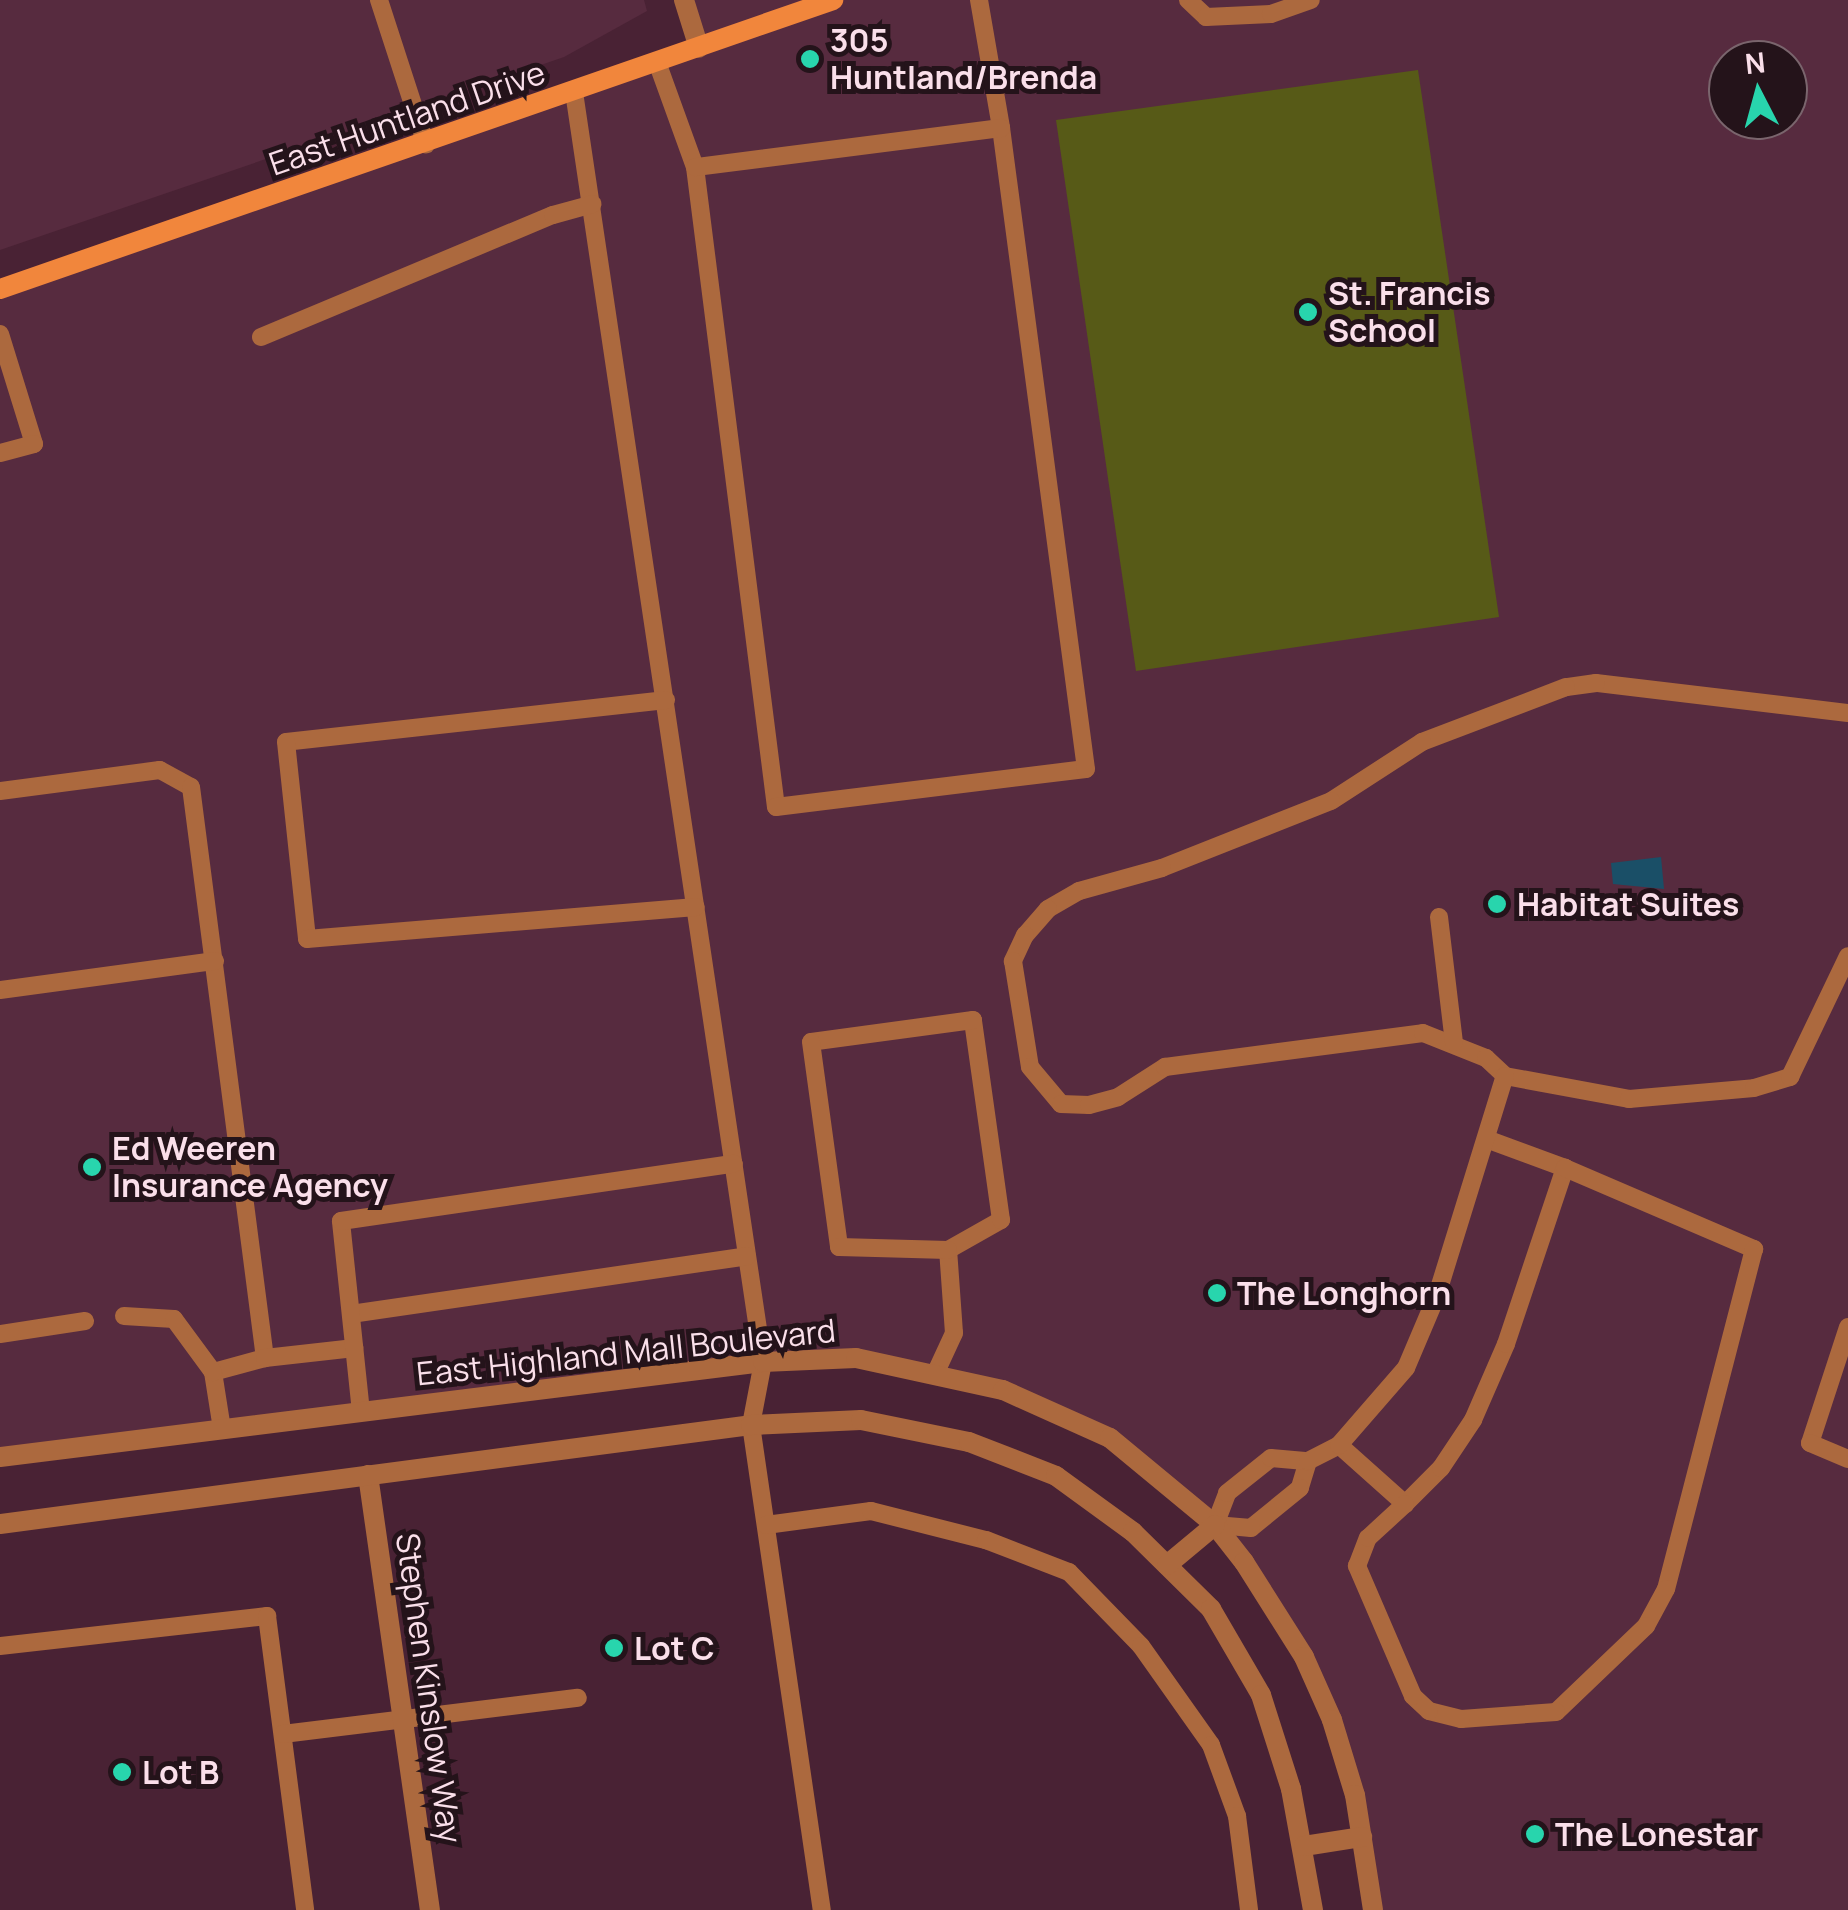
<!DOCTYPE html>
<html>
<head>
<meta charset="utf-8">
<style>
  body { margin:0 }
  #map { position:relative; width:1848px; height:1910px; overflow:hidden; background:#492234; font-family:Manrope,sans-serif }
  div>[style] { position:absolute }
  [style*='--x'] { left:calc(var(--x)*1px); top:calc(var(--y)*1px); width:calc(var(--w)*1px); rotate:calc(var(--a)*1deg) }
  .built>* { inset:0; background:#572b3f }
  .green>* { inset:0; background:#575a17 }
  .water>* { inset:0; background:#1a4f67 }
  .lane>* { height:18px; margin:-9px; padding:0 9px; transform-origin:9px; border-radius:9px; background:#ac693e }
  .street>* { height:20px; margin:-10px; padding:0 10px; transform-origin:10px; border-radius:10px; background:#ac693e }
  .secondary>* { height:20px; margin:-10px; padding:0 10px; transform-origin:10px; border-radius:10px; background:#f1863c }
  .dots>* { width:28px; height:28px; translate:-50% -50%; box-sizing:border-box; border:5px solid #24131a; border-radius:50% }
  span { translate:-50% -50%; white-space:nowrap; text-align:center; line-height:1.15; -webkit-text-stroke:10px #24131a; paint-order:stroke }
  .poi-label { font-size:32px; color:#fadfea; font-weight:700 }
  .left { translate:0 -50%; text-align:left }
  .street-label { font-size:32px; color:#fadfea }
  .north { position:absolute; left:1708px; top:40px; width:100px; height:100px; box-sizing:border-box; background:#24131a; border:2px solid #7a656d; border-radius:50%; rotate:354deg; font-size:28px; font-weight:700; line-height:40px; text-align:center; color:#fadfea }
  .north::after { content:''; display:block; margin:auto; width:35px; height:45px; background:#28d5ad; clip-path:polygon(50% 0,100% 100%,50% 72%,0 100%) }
</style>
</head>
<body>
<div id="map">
  <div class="built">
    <div style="clip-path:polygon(0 0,644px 0,647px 11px,564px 57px,0 250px)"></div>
    <div style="clip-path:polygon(evenodd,684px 0,1848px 0,1848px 1910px,1373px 1910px,1332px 1720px,1244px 1562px,1089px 1425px,856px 1358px,0 1457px,0 289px,698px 48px,684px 0,1728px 60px,1788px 60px,1788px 120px,1728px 120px,1728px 60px)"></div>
  </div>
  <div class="green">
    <div style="clip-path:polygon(1418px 70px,1499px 617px,1136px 671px,1056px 120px)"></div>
  </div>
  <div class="water">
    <div style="clip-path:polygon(1661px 857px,1664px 889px,1613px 884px,1611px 863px)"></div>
  </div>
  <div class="lane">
    <div style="--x:379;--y:0;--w:152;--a:72"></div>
    <div style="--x:979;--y:0;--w:130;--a:80.2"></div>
    <div style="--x:1188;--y:0;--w:25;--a:43"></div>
    <div style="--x:1206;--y:17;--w:65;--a:-2.6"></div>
    <div style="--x:1271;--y:14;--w:42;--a:-19.3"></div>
    <div style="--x:657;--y:62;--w:112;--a:70.1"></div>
    <div style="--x:695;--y:167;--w:645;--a:82.79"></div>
    <div style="--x:776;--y:807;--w:312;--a:-7"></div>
    <div style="--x:1086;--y:769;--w:647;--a:-97.55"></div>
    <div style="--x:1001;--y:128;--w:308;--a:172.7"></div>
    <div style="--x:574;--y:92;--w:1284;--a:81.54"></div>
    <div style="--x:763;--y:1362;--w:64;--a:100.8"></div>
    <div style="--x:751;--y:1425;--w:490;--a:81.7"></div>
    <div style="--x:0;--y:334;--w:115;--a:72.8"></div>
    <div style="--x:34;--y:444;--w:35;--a:165"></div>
    <div style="--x:261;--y:337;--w:316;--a:-22.7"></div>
    <div style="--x:553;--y:215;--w:41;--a:-15.4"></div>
    <div style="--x:666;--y:700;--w:382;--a:173.7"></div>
    <div style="--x:286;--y:742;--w:198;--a:83.9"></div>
    <div style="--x:307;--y:939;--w:390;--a:-4.7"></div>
    <div style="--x:1848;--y:713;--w:254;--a:-173.2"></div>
    <div style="--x:1596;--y:683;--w:30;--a:172"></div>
    <div style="--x:1566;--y:687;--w:154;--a:159.1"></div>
    <div style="--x:1422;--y:742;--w:108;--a:147"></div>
    <div style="--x:1331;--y:801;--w:182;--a:158.4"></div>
    <div style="--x:1162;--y:868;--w:86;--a:164.5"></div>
    <div style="--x:1079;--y:891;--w:36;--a:150"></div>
    <div style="--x:1048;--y:909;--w:35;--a:131"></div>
    <div style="--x:1025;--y:935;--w:29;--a:115"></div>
    <div style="--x:1013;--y:961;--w:107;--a:80.9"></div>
    <div style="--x:1030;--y:1067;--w:48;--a:50"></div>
    <div style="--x:1061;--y:1104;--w:28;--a:2"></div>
    <div style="--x:1089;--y:1105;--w:30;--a:-15"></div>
    <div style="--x:1118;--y:1097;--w:56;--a:-32.6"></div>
    <div style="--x:1165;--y:1067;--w:260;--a:-7.5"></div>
    <div style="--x:1423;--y:1033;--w:68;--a:21.6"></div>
    <div style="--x:1486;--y:1058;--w:26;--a:43"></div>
    <div style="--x:1505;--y:1076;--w:126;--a:10.5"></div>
    <div style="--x:1629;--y:1099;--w:125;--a:-5"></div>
    <div style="--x:1754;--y:1088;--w:38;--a:-17"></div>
    <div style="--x:1790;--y:1077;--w:134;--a:-64.4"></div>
    <div style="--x:0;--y:791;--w:161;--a:-7.5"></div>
    <div style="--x:160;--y:770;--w:35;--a:29"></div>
    <div style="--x:191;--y:787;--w:576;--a:82.62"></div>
    <div style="--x:265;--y:1358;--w:54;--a:164.9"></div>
    <div style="--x:213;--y:1372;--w:58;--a:81"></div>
    <div style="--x:1439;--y:917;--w:126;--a:83.2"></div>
    <div style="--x:0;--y:990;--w:217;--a:-7.7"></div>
    <div style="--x:1489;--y:1140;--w:81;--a:20.2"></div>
    <div style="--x:351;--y:1314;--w:400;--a:-8.3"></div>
    <div style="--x:124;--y:1316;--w:50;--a:3.4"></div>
    <div style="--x:174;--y:1319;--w:66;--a:53.7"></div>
    <div style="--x:1848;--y:1327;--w:122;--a:108.1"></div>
    <div style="--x:1810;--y:1443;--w:41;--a:22.8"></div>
    <div style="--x:0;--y:1334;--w:86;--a:-8.7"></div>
    <div style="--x:265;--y:1358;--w:90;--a:-6.4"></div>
    <div style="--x:936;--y:1372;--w:43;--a:-65.2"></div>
    <div style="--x:954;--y:1333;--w:83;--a:-94.1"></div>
    <div style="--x:948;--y:1250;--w:61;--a:-29.5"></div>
    <div style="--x:1001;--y:1220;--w:202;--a:-98"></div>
    <div style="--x:973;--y:1020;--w:163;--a:172.3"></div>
    <div style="--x:811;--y:1042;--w:207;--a:82.2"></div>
    <div style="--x:839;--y:1247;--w:109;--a:1.6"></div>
    <div style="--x:361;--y:1412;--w:192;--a:-96"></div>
    <div style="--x:341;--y:1221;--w:397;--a:-8.3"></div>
    <div style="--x:1339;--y:1445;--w:89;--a:41.8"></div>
    <div style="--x:1405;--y:1504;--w:51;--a:-45"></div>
    <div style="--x:1441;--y:1468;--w:58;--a:-56.3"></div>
    <div style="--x:1473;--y:1420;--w:83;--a:-66.5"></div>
    <div style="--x:1506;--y:1344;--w:186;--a:-71.5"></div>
    <div style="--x:1565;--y:1168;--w:206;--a:23.2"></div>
    <div style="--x:1754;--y:1249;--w:351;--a:104.5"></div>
    <div style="--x:1666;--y:1589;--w:42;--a:118.4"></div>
    <div style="--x:1646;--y:1626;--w:124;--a:136.3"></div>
    <div style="--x:1556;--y:1712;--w:95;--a:175.8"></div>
    <div style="--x:1461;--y:1719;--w:33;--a:-166"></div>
    <div style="--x:1429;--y:1711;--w:22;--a:-137"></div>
    <div style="--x:1413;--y:1696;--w:142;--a:-113.3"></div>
    <div style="--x:1357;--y:1566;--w:30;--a:-69"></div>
    <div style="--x:1368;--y:1538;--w:50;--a:-42.6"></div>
    <div style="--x:1308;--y:1461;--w:28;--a:107"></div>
    <div style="--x:1300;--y:1488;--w:63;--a:140.8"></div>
    <div style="--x:1251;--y:1528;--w:36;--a:-175"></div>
    <div style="--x:1215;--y:1525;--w:34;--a:-69"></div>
    <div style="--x:1227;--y:1493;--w:56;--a:-38.5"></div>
    <div style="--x:1271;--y:1458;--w:37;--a:5"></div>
    <div style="--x:1308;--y:1461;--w:35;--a:-27"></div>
    <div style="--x:1339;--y:1445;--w:102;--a:-49"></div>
    <div style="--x:1406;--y:1368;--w:79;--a:-67"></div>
    <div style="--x:1437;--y:1295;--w:229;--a:-72.8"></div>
    <div style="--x:766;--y:1525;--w:106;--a:-7.6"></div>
    <div style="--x:871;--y:1511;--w:119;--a:14.2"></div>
    <div style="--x:986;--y:1540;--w:89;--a:21.1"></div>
    <div style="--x:1069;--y:1572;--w:103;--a:45.8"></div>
    <div style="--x:1141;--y:1646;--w:121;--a:54.7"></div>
    <div style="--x:1211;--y:1745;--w:76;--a:69.9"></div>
    <div style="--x:1237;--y:1816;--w:95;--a:82.7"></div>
    <div style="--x:0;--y:1646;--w:269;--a:-6.4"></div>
    <div style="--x:267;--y:1616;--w:296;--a:82.6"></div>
    <div style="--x:283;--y:1734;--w:297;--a:-7"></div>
  </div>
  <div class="street">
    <div style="--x:684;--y:0;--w:50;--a:72.6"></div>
    <div style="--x:0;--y:1457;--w:769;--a:-7.1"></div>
    <div style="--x:763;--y:1362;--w:93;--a:-2.5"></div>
    <div style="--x:856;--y:1358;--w:150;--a:12.3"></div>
    <div style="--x:1003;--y:1390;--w:117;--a:24.2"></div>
    <div style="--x:1110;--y:1438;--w:136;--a:39.6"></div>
    <div style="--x:1215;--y:1525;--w:47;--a:51.9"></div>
    <div style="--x:1244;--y:1562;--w:112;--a:57.7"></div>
    <div style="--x:1304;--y:1657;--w:69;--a:66"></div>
    <div style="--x:1332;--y:1720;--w:78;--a:73"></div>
    <div style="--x:1355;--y:1795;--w:116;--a:81.1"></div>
    <div style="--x:368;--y:1475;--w:439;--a:81.9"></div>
    <div style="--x:0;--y:1524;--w:757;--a:-7.51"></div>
    <div style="--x:751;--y:1425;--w:110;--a:-2.6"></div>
    <div style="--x:861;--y:1420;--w:110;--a:11.5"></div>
    <div style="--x:969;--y:1442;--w:93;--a:21.3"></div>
    <div style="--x:1056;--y:1476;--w:95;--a:36"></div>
    <div style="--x:1133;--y:1532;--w:110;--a:44.6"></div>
    <div style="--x:1211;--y:1609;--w:99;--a:59.8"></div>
    <div style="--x:1261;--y:1695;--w:99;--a:72.3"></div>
    <div style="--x:1291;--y:1789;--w:123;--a:79.7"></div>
    <div style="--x:1167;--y:1565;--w:62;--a:-39.8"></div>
    <div style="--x:1304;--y:1846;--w:59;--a:-8.8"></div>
  </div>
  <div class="secondary">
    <div style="--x:0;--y:289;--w:882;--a:-19.13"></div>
  </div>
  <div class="dots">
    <div style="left:810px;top:59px;background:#28d5ad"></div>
    <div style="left:1308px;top:312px;background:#28d5ad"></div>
    <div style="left:1497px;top:904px;background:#28d5ad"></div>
    <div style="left:92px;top:1167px;background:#28d5ad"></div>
    <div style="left:1217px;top:1293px;background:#28d5ad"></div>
    <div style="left:614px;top:1648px;background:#28d5ad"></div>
    <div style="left:122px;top:1772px;background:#28d5ad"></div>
    <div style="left:1535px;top:1834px;background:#28d5ad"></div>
  </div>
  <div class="poi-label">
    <span class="left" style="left:830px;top:59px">305<br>Huntland/Brenda</span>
    <span class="left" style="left:1328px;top:312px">St. Francis<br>School</span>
    <span class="left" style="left:1517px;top:904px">Habitat Suites</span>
    <span class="left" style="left:112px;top:1167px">Ed Weeren<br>Insurance Agency</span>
    <span class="left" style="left:1237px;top:1293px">The Longhorn</span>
    <span class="left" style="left:634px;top:1648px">Lot C</span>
    <span class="left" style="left:142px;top:1772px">Lot B</span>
    <span class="left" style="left:1555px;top:1834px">The Lonestar</span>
  </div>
  <div class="street-label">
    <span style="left:407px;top:118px;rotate:-19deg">East Huntland Drive</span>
    <span style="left:626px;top:1352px;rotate:-6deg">East Highland Mall Boulevard</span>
    <span style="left:429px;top:1688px;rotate:82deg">Stephen Kinslow Way</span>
  </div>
  <div class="north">N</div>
</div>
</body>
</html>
